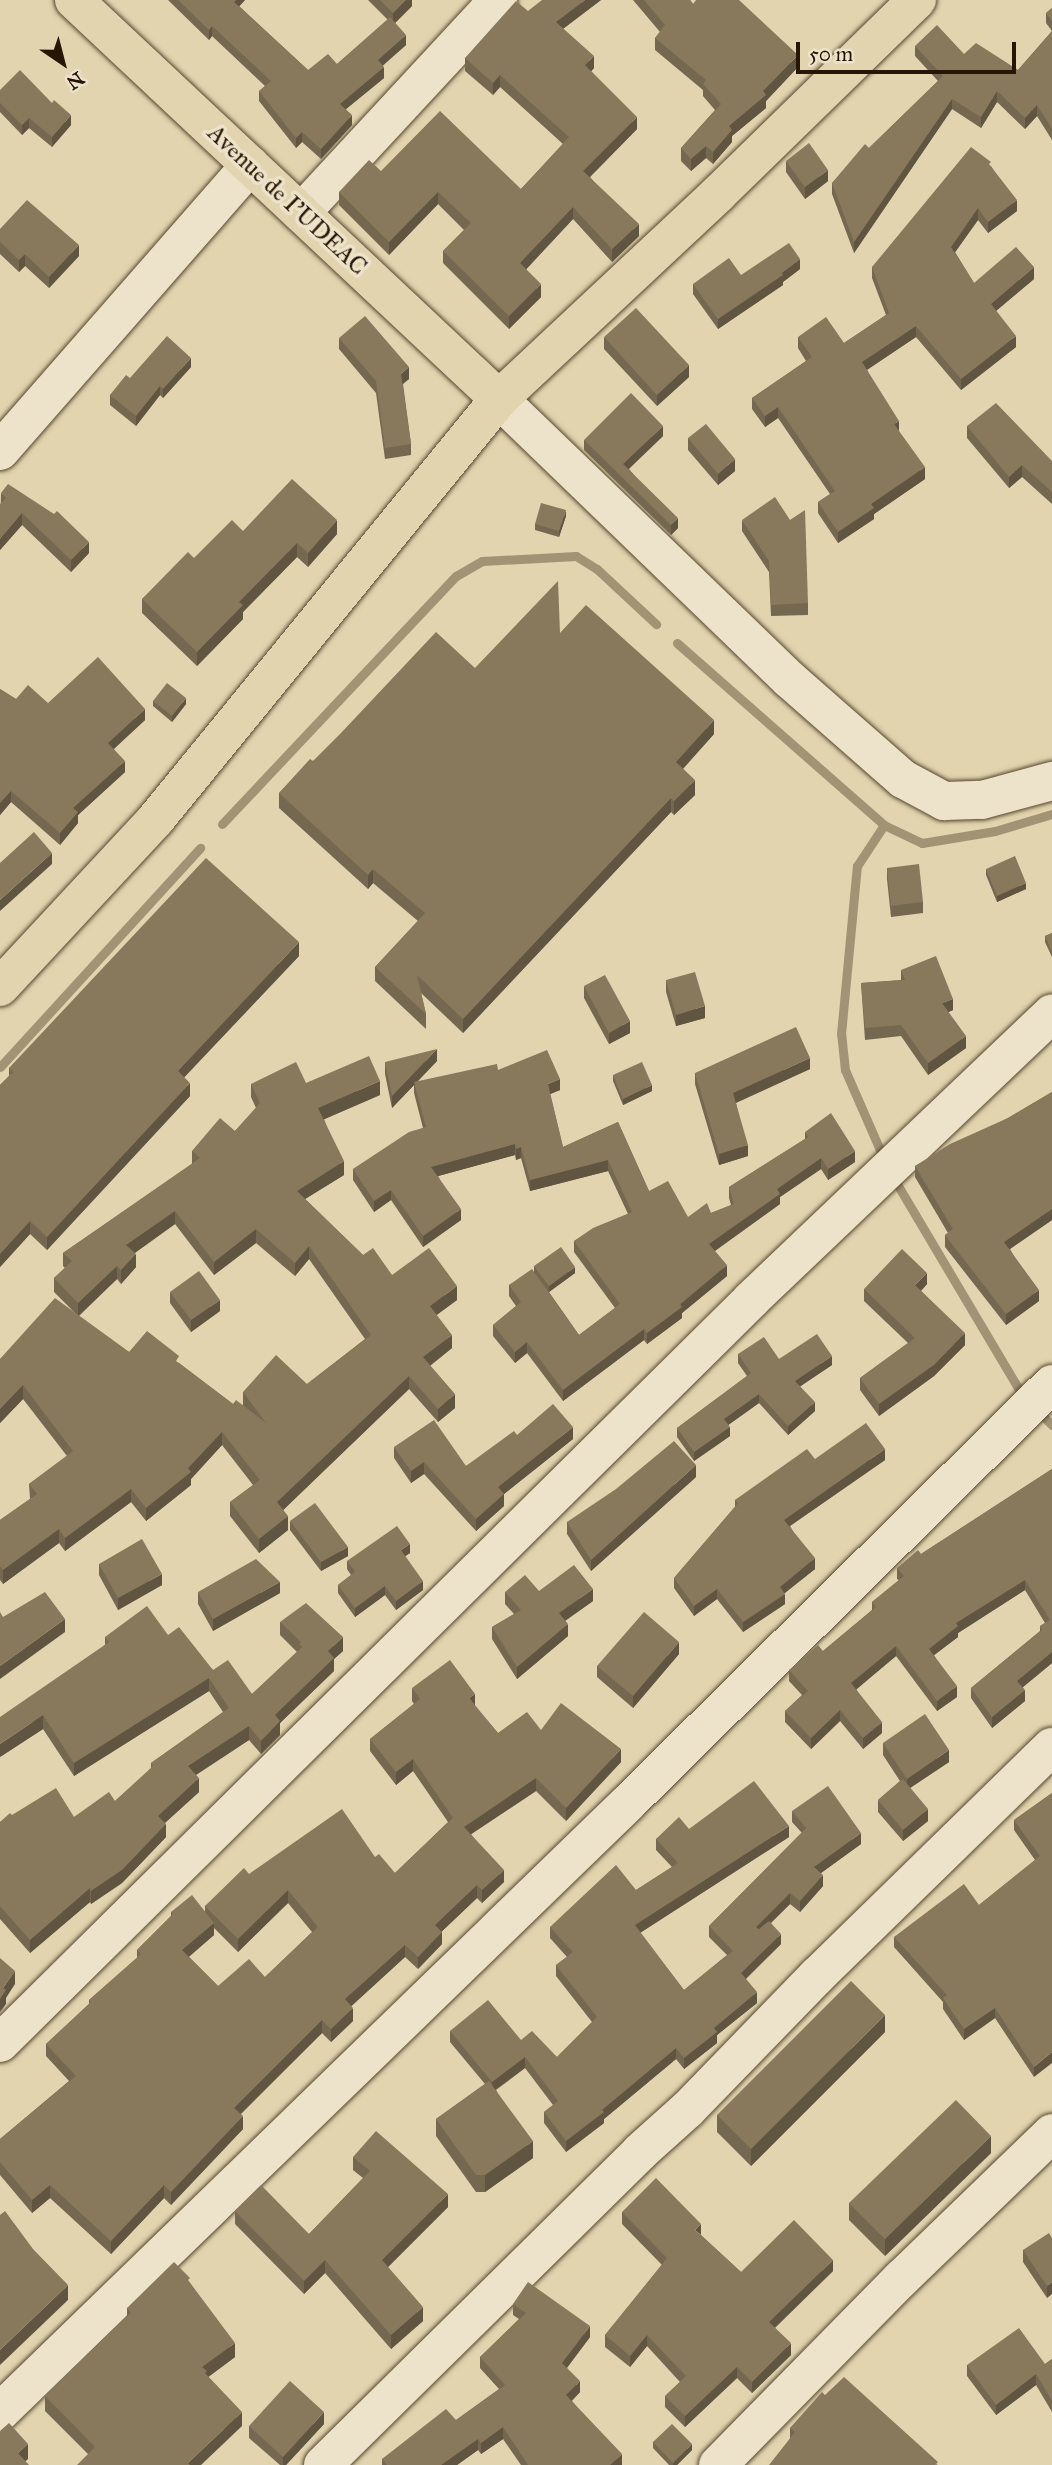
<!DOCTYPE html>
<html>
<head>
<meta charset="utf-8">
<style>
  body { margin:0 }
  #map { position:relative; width:1052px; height:2465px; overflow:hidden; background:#e1d4ae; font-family:"IM FELL Great Primer",serif }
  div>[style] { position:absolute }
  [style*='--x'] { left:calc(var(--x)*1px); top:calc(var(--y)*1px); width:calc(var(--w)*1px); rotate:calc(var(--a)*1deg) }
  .stream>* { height:9px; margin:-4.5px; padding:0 4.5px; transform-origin:4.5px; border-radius:4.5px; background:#a29375 }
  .roads { filter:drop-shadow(0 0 2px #56462f) drop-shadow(0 0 2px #56462f) }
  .minor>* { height:38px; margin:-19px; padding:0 19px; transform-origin:19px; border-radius:19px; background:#ece3ca }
  .major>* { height:38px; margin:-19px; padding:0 19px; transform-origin:19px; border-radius:19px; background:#e1d4ae }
  .wall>* { inset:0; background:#756850 }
  .shaded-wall>* { inset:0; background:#5f5541 }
  .building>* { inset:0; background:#88795d }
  span { translate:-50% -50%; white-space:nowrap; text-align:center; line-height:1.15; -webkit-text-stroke:7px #ece3ca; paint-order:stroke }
  .street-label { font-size:24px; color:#281605 }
  .north { position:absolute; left:28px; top:28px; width:70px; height:70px; -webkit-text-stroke:5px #ece3ca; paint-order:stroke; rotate:145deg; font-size:19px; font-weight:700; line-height:28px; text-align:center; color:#281605 }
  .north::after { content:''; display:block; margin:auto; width:24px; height:32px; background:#281605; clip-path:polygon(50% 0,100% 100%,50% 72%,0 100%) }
  .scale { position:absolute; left:796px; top:42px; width:220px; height:32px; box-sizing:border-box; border:4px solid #281605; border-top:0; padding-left:9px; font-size:21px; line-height:24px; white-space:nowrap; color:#281605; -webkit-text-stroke:5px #ece3ca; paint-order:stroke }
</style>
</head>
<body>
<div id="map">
  <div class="stream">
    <div style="--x:677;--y:643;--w:276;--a:41.3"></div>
    <div style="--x:884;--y:825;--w:42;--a:25.3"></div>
    <div style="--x:922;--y:843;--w:74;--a:-9.3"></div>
    <div style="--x:995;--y:831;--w:59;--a:-16.6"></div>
    <div style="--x:222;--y:824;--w:341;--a:-46.7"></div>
    <div style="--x:456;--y:576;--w:30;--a:-30"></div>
    <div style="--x:482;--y:561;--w:94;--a:-3"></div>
    <div style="--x:576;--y:556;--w:25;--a:32"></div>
    <div style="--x:597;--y:569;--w:81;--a:43"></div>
    <div style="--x:0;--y:1067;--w:297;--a:-47.6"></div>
    <div style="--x:880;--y:1150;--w:87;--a:-113.6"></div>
    <div style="--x:845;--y:1070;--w:36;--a:-96"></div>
    <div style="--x:841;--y:1034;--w:169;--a:-84.6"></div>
    <div style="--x:857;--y:866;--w:49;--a:-56.6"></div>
    <div style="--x:897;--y:1184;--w:241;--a:59.3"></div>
    <div style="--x:1041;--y:1414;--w:16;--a:45"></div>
  </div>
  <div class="roads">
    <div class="minor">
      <div style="--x:301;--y:213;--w:290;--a:-47.2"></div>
      <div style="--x:499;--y:399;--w:403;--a:44"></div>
      <div style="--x:789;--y:679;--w:152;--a:41.3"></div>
      <div style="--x:903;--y:779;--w:47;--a:28.2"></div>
      <div style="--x:944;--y:801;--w:38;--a:-2"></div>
      <div style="--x:982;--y:800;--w:73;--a:-15.2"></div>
      <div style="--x:0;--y:451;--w:380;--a:-48.8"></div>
      <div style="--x:0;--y:2043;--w:1058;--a:-44.69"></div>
      <div style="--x:752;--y:1299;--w:414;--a:-43.6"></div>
      <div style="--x:0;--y:2412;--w:875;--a:-44.12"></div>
      <div style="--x:628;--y:1803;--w:596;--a:-44.66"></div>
      <div style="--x:323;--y:2465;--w:445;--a:-44.6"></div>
      <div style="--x:640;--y:2152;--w:64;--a:-41.9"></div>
      <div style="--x:688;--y:2109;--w:185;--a:-45.9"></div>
      <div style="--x:817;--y:1976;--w:328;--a:-44.3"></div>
      <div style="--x:718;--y:2465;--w:261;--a:-45.5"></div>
      <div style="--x:901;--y:2279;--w:210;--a:-44"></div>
    </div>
    <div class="major">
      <div style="--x:74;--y:0;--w:583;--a:43.19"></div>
      <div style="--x:0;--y:987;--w:229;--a:-47.1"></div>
      <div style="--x:156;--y:819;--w:542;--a:-50.76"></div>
      <div style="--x:499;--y:399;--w:300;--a:-43.1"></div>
      <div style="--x:718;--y:194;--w:278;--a:-44.3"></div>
    </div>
  </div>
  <div class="wall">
    <div style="clip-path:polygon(168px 0,245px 0,239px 6px,308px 70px,337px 64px,388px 20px,368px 0,412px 0,412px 6px,395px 23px,406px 45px,382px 65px,384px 78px,346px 109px,352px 125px,321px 159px,302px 142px,296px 148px,259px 101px,259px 91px,265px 86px,212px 36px,209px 40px)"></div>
    <div style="clip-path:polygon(601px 0,563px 29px,594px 68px,591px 71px,637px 129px,590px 177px,639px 236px,612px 262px,573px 219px,526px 269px,541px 297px,509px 329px,443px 263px,443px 251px,464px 230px,438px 204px,389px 255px,339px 205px,339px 192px,381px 171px,521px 189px,563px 144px,500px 87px,493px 95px,465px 71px,465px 58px,528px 11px)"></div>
    <div style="clip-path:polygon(633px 0,690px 0,693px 4px,798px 67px,766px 101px,766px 108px,732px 136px,732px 142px,713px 164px,706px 158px,691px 171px,681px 161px,681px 148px,715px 110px,703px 96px,703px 90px,655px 50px,655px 38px,660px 32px)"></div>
    <div style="clip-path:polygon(1052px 8px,1052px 140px,1037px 116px,1025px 129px,997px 102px,981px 128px,952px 109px,854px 253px,832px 194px,832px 183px,869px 148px,938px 81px,915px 56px,915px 46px,964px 54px,1018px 70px,1052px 31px,1046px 23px,1046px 13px)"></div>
    <div style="clip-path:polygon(0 90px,71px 125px,52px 147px,29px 128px,22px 135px,0 112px)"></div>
    <div style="clip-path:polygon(786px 161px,828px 181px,805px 199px,786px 172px)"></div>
    <div style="clip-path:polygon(991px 166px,1017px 211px,988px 233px,978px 220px,955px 252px,974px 283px,1034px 279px,996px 311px,1016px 347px,961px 390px,916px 337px,867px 370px,899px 432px,925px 479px,874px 514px,874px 519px,838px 543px,818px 513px,818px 502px,830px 494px,778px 418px,765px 427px,752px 409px,752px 398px,806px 361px,798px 348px,798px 337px,844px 343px,886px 315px,872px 278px,872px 267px)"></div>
    <div style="clip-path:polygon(0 229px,79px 256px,49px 288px,25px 266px,19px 272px,0 254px)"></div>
    <div style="clip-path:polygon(800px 269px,783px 282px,783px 285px,718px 329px,693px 294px,693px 284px,741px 275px)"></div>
    <div style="clip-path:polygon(604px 337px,689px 377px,657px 406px,604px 349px)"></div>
    <div style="clip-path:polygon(339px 338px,409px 379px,403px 384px,411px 444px,411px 455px,385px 459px,376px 393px,339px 349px)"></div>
    <div style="clip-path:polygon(191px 367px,163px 398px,160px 395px,136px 426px,110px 405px,110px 395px,130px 378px)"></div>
    <div style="clip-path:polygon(967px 426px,1052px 461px,1052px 504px,1022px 477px,1009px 488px,967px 438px)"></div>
    <div style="clip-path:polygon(663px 436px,629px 469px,678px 528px,671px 535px,584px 450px,584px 440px)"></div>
    <div style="clip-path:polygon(688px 438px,735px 471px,718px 485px,688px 450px)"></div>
    <div style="clip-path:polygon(1px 493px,89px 553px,71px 572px,22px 525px,0 550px)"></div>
    <div style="clip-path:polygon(566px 516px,559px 537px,535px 530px,535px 524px)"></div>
    <div style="clip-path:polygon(742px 520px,808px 603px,808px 615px,771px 616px,769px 572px,742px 531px)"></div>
    <div style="clip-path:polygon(243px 531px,337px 534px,308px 567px,297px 557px,243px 612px,243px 619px,197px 666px,142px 613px,142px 599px,194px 558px)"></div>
    <div style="clip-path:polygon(560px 633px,714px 734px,683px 769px,695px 795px,674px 815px,671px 812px,463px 1033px,421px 993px,426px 1014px,426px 1029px,375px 981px,375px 967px,418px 921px,373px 883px,368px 889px,279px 808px,279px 793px,313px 761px,475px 668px)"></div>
    <div style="clip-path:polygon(0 689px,16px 699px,48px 703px,145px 720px,114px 749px,125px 772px,78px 815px,78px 823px,60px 845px,11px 802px,0 815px)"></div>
    <div style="clip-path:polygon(153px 701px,186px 704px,172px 722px,153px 706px)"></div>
    <div style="clip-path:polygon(887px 868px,923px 902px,923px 913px,891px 917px,887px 879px)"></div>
    <div style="clip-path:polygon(986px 869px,1026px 889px,997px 902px,986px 875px)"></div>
    <div style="clip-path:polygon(1052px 933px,1052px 957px,1045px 942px,1045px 936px)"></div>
    <div style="clip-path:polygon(299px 956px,184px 1077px,190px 1096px,47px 1250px,30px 1234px,0 1267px,0 1085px,9px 1076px,9px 1068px)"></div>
    <div style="clip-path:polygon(901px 970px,953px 1010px,948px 1012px,966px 1048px,928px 1075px,901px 1036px,865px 1040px,861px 983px,901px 980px)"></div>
    <div style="clip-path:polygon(666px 980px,705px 1018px,676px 1026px,666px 992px)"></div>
    <div style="clip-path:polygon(584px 986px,630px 1033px,609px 1044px,584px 998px)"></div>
    <div style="clip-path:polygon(437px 1061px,417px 1082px,498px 1070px,560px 1090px,550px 1094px,563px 1147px,618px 1122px,649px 1191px,688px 1217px,711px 1213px,731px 1205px,729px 1198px,729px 1187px,805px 1139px,805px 1132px,855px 1162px,828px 1180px,821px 1169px,780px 1197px,780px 1204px,715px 1251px,727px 1276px,682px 1313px,682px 1318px,647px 1344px,644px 1340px,563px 1401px,527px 1353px,515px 1363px,493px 1336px,493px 1325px,516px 1306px,509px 1296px,509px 1285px,534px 1272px,534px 1266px,575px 1273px,549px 1292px,579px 1335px,615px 1308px,574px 1252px,574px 1241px,628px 1214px,608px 1171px,530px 1191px,521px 1158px,516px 1160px,515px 1155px,438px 1176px,461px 1220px,423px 1247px,391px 1200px,374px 1212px,353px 1180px,353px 1169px,423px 1128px,414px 1093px,414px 1085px,392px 1108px,385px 1074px,385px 1062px)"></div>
    <div style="clip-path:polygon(810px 1069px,736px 1103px,748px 1156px,719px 1165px,695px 1084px,695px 1073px)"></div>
    <div style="clip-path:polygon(613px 1075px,652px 1091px,623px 1105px,613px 1081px)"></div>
    <div style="clip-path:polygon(evenodd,306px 1083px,380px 1095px,324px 1119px,344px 1175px,305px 1199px,363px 1255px,392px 1275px,457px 1300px,436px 1315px,452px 1348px,430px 1366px,455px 1408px,438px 1422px,409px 1389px,283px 1510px,288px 1530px,259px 1553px,230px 1516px,230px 1502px,253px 1485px,222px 1445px,191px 1479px,191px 1485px,146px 1521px,131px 1502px,65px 1551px,59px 1543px,3px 1584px,0 1580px,0 1520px,30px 1499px,29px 1484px,67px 1456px,23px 1399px,0 1423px,0 1359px,75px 1313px,54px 1292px,54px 1278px,65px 1268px,63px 1266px,63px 1253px,192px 1164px,192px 1151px,235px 1131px,256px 1108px,251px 1097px,251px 1084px,306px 1083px,175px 1224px,214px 1275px,256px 1243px,295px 1276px,309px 1259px,365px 1339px,307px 1384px,243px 1392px,243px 1405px,233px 1404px,179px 1363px,129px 1352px,79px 1316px,117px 1279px,121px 1284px,136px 1267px,135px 1253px,175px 1224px)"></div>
    <div style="clip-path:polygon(1052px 1092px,1052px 1220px,1010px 1249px,1039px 1301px,1006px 1325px,945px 1247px,945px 1235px,948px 1233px,915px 1177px,915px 1166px,1008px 1118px)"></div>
    <div style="clip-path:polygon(927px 1284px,921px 1291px,965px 1345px,934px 1376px,879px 1416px,860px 1390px,860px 1378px,908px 1343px,864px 1301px,864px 1289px)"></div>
    <div style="clip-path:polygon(170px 1292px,220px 1311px,191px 1332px,170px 1303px)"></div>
    <div style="clip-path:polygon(738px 1354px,832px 1365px,800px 1386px,815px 1411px,788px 1435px,759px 1403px,728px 1425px,730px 1436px,694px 1461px,677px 1437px,677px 1428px,747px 1376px,738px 1363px)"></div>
    <div style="clip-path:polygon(517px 1435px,573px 1439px,504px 1494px,504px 1506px,476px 1531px,424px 1474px,411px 1483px,394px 1458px,394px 1447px,466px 1466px)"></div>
    <div style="clip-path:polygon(815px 1459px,885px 1460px,790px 1526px,815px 1569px,784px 1593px,785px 1604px,743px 1632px,717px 1599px,694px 1616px,674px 1588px,674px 1578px,735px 1507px,735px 1500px)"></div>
    <div style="clip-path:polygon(1052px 1469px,1052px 1663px,1023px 1687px,1025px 1701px,992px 1728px,971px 1698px,971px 1688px,1040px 1631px,1040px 1626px,1045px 1623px,1025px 1590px,958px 1633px,958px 1637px,934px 1655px,957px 1697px,937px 1711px,896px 1656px,856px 1689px,882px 1733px,863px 1749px,840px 1721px,811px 1749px,785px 1722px,785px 1711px,802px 1695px,789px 1681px,789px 1670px,823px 1651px,872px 1610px,872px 1602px,899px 1580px,897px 1579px,897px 1568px,921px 1554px)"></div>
    <div style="clip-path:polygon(696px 1477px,591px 1571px,567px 1534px,567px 1522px)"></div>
    <div style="clip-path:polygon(290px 1521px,348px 1556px,321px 1571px,290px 1530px)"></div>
    <div style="clip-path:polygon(410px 1553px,405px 1556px,423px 1590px,396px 1610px,385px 1595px,355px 1617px,338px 1593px,338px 1585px,351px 1575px,347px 1569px,347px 1561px)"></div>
    <div style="clip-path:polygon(99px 1564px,162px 1585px,118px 1610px,99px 1575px)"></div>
    <div style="clip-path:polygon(539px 1591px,593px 1601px,565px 1621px,568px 1636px,517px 1679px,492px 1639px,492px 1627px,514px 1614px,505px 1604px,505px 1592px)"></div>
    <div style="clip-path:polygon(198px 1592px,280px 1593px,213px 1631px,198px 1604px)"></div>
    <div style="clip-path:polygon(280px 1622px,343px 1651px,334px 1659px,334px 1671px,280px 1723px,280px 1735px,261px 1754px,249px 1740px,196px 1775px,199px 1792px,165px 1823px,166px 1837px,122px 1883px,91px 1904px,90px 1902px,30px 1953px,0 1919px,0 1822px,12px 1815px,74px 1817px,115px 1801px,151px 1769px,151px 1763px,223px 1712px,209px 1691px,74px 1776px,43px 1729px,0 1757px,105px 1645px,105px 1637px,168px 1635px,213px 1670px,252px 1694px,297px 1652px,280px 1635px)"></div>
    <div style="clip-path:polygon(679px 1654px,633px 1708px,597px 1677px,597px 1666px)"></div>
    <div style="clip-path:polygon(evenodd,412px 1688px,475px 1706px,498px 1733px,541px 1730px,621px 1762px,566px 1821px,536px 1791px,471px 1834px,504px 1882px,482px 1903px,477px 1898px,442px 1931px,442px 1944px,418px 1969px,405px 1957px,351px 2006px,353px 2021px,331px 2042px,322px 2033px,241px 2114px,243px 2129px,171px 2205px,164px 2198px,111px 2254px,50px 2198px,32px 2213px,0 2175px,0 2139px,69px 2081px,46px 2056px,46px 2044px,89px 2004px,89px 2000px,137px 1958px,137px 1950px,171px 1916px,171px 1912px,205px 1911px,205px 1906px,249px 1874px,375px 1857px,395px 1873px,448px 1822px,413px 1771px,396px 1785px,370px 1751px,370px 1739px,414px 1704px,412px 1701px,412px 1688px,288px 1903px,312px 1932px,265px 1977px,218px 1986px,189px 1957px,214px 1935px,214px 1928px,238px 1952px,288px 1903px)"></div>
    <div style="clip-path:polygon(883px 1743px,949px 1762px,910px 1788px,928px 1821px,903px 1841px,878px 1812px,878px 1800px,900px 1781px,883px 1755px)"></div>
    <div style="clip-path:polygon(1052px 1793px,1034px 2077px,995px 2018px,964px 2040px,943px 2009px,943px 2002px,894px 1947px,894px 1937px,979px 1905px,1035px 1860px,1014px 1830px,1014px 1820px)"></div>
    <div style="clip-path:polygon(792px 1811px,861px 1844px,821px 1873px,823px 1886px,800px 1912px,790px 1904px,771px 1923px,781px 1944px,746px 1979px,757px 2003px,717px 2035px,717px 2043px,684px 2069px,676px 2059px,604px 2119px,604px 2123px,566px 2152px,544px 2123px,544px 2112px,553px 2105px,525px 2068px,496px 2090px,533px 2158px,485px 2192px,476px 2192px,436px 2136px,436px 2119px,485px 2084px,450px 2042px,450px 2031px,521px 2040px,557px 2057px,592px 2022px,556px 1976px,556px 1965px,567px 1957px,550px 1938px,550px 1927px,636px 1890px,672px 1867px,656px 1850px,656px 1839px,689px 1829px,789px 1837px,640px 1933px,684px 1990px,727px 1955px,709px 1937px,709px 1926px,802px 1833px,792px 1822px)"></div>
    <div style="clip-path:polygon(885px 2032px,751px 2166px,717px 2132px,717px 2115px)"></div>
    <div style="clip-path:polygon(991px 2153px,885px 2256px,849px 2220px,849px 2203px)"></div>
    <div style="clip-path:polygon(353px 2157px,448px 2207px,388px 2267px,423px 2321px,391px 2349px,325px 2273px,304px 2294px,235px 2224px,235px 2211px,309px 2234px,363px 2178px,353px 2170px)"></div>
    <div style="clip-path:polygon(622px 2212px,701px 2235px,741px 2272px,833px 2271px,775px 2328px,791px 2355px,752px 2393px,737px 2378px,685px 2427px,665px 2407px,665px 2396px,680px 2382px,647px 2346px,630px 2367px,605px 2347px,605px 2335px,662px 2265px,622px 2224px)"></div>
    <div style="clip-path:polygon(1052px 2238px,1047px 2298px,1023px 2262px,1023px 2250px)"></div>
    <div style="clip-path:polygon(190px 2283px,235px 2357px,208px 2377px,242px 2426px,88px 2454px,45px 2411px,45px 2396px,127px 2318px,127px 2308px)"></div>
    <div style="clip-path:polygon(513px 2304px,590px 2337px,567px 2368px,580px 2392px,572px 2401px,622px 2465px,521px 2465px,503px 2439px,481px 2454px,478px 2450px,457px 2465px,382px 2465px,382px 2459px,456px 2420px,499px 2389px,480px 2368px,480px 2357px,519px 2319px,513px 2315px)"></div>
    <div style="clip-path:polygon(1052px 2359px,1052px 2412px,1036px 2385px,996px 2415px,967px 2376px,967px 2365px,1045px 2364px)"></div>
    <div style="clip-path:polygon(825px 2395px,938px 2465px,790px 2439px,790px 2428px)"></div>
    <div style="clip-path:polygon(324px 2424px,286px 2465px,280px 2465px,249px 2438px,249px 2426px)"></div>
    <div style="clip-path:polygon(653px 2442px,692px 2450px,677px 2465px,669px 2465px,653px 2448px)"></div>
  </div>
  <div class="shaded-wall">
    <div style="clip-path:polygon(236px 0,245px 0,234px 12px,234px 2px)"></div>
    <div style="clip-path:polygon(406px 0,412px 0,412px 6px,393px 25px,393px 13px)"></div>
    <div style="clip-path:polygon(585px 0,601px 0,556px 34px,556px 22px)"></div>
    <div style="clip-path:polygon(212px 26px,212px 36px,209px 40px,209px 30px)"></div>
    <div style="clip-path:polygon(406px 35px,406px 45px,378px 70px,378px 60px)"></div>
    <div style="clip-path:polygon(798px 55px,798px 67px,766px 101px,766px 108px,732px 136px,732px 142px,713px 164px,713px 152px,729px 126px)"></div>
    <div style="clip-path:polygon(594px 56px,594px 68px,585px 78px,585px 65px)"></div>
    <div style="clip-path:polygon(384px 67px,384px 78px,340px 114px,340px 104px)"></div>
    <div style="clip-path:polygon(500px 75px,500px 87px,493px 95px,493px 83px)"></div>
    <div style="clip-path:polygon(997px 91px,997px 102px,981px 128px,981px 117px)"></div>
    <div style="clip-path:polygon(952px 99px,952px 109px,854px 253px,854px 242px)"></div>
    <div style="clip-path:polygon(1037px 105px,1037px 116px,1025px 129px,1025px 118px)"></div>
    <div style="clip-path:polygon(71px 115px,71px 125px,52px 147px,52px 137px)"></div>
    <div style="clip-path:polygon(352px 115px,352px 125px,321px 159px,321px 149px)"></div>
    <div style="clip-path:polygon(637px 117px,637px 129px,583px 184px,583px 171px)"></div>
    <div style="clip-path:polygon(29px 118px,29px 128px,22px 135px,22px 125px)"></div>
    <div style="clip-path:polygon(302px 132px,302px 142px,296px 148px,296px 138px)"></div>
    <div style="clip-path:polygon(706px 146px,706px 158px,691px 171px,691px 159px)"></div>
    <div style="clip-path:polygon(828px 170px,828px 181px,805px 199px,805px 187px)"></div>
    <div style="clip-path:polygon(438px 192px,438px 204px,389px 255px,389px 242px)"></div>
    <div style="clip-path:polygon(1017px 200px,1017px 211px,988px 233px,988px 222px)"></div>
    <div style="clip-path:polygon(573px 207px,573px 219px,520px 276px,520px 263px)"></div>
    <div style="clip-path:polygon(978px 208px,978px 220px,951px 258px,951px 247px)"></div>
    <div style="clip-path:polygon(639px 224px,639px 236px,612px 262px,612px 249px)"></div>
    <div style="clip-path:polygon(79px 245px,79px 256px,49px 288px,49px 277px)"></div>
    <div style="clip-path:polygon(25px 254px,25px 266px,19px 272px,19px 260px)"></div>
    <div style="clip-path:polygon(800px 259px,800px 269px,783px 282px,783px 285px,718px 329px,718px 319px)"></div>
    <div style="clip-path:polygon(1034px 267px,1034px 279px,991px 315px,991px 304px)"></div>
    <div style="clip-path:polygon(541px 284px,541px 297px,509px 329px,509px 316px)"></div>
    <div style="clip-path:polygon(916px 326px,916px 337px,862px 373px,862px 362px)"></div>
    <div style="clip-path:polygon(1016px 336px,1016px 347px,961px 390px,961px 379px)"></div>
    <div style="clip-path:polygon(191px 358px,191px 367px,163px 398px,163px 389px)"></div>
    <div style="clip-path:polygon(689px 365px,689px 377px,657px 406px,657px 395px)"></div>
    <div style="clip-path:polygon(409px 367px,409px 379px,401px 385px,401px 374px)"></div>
    <div style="clip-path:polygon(160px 386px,160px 395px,136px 426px,136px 416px)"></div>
    <div style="clip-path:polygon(778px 407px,778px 418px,765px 427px,765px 416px)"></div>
    <div style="clip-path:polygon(899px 421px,899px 432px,894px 424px)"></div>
    <div style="clip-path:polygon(663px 426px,663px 436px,623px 474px,623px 464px)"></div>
    <div style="clip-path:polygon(735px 459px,735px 471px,718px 485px,718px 474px)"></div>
    <div style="clip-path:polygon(1022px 465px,1022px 477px,1009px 488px,1009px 477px)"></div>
    <div style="clip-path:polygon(925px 467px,925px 479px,874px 514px,874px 519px,838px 543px,838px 532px,871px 504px)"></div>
    <div style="clip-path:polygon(566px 510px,566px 516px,559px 537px,559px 531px)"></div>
    <div style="clip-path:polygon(22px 513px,22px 525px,0 550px,0 539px)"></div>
    <div style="clip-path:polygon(678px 518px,678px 528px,671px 535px,671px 525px)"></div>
    <div style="clip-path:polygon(337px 520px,337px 534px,308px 567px,308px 553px)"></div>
    <div style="clip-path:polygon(89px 542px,89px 553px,71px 572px,71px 560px)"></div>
    <div style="clip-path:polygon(297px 543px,297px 557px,243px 612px,243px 619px,197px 666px,197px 652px,239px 602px)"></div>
    <div style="clip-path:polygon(186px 698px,186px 704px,172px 722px,172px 716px)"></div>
    <div style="clip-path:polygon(145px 709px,145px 720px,108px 754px,108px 743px)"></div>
    <div style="clip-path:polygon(714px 720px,714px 734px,676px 776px,676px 762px)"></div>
    <div style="clip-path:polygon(125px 761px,125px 772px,78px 815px,78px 823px,60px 845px,60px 833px,73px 808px)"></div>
    <div style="clip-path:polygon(695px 780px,695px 795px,674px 815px,674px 801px)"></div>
    <div style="clip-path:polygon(11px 791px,11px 802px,0 815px,0 803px)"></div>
    <div style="clip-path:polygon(671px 798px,671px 812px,463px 1033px,463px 1019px)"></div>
    <div style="clip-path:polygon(52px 853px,52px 864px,0 911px,0 900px)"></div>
    <div style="clip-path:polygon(373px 869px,373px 883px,368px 889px,368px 875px)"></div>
    <div style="clip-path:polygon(1026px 883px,1026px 889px,997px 902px,997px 896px)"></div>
    <div style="clip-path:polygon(299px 942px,299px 956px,178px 1084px,178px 1071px)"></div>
    <div style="clip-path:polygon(953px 999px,953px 1010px,942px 1015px,942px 1003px)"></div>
    <div style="clip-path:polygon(705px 1006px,705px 1018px,676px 1026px,676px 1015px)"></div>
    <div style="clip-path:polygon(630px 1021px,630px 1033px,609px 1044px,609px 1033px)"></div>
    <div style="clip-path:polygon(966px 1036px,966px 1048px,928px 1075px,928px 1063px)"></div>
    <div style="clip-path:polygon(437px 1049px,437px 1061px,392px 1108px,392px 1096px)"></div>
    <div style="clip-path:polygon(810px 1058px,810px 1069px,733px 1104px,733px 1093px)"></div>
    <div style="clip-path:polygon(560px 1079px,560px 1090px,548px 1095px,548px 1084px)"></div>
    <div style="clip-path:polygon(380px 1081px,380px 1095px,318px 1122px,318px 1108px)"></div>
    <div style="clip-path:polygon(190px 1083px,190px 1096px,47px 1250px,47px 1237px)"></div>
    <div style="clip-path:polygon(652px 1085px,652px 1091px,623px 1105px,623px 1099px)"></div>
    <div style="clip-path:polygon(515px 1144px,515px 1155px,431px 1178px,431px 1167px)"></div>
    <div style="clip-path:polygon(748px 1145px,748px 1156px,719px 1165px,719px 1154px)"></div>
    <div style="clip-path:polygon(521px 1147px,521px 1158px,516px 1160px,516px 1149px)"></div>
    <div style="clip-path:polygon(855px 1151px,855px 1162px,828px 1180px,828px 1169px)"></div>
    <div style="clip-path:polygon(821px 1158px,821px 1169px,780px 1197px,780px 1204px,709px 1255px,709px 1244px,777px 1189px)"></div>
    <div style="clip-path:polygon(608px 1160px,608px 1171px,530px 1191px,530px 1180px)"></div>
    <div style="clip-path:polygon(344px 1161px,344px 1175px,297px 1204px,297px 1191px)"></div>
    <div style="clip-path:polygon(391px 1190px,391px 1200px,374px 1212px,374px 1201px)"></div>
    <div style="clip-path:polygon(461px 1209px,461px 1220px,423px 1247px,423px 1236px)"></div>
    <div style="clip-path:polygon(1052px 1209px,1052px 1220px,1004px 1253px,1004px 1242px)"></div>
    <div style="clip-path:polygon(175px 1211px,175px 1224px,126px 1259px,126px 1245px)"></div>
    <div style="clip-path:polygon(30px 1221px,30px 1234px,0 1267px,0 1254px)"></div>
    <div style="clip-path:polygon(256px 1229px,256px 1243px,214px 1275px,214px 1262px)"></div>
    <div style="clip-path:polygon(309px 1246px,309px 1259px,295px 1276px,295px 1263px)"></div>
    <div style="clip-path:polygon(136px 1254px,136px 1267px,121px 1284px,121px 1270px)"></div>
    <div style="clip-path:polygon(727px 1265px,727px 1276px,682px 1313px,682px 1318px,647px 1344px,647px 1333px)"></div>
    <div style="clip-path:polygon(117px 1266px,117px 1279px,78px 1316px,78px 1303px)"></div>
    <div style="clip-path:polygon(575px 1267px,575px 1273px,549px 1292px,549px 1286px)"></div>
    <div style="clip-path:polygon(927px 1273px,927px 1284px,915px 1297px,915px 1285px)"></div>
    <div style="clip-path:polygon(457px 1286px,457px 1300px,430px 1320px,430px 1306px)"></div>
    <div style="clip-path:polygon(1039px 1290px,1039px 1301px,1006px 1325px,1006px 1314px)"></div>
    <div style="clip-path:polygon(220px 1300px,220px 1311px,191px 1332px,191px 1320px)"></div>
    <div style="clip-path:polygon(644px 1329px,644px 1340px,563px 1401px,563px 1390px)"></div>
    <div style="clip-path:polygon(965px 1333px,965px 1345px,934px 1376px,879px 1416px,879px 1404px)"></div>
    <div style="clip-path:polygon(452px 1335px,452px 1348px,423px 1371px,423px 1357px)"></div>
    <div style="clip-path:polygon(527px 1342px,527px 1353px,515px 1363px,515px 1352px)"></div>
    <div style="clip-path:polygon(832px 1356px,832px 1365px,795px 1390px,795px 1381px)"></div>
    <div style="clip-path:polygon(409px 1376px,409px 1389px,277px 1516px,277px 1502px)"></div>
    <div style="clip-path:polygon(23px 1385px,23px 1399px,0 1423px,0 1409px)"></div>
    <div style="clip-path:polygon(455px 1394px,455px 1408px,438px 1422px,438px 1409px)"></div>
    <div style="clip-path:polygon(759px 1394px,759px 1403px,724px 1428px,724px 1419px)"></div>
    <div style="clip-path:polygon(815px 1402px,815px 1411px,788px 1435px,788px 1426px)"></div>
    <div style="clip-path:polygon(573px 1427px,573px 1439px,504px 1494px,504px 1506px,476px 1531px,476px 1519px,498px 1487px)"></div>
    <div style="clip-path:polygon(730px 1427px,730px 1436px,694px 1461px,694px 1452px)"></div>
    <div style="clip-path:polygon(222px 1432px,222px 1445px,191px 1479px,191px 1485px,146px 1521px,146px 1508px,188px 1468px)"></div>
    <div style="clip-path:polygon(885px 1449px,885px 1460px,784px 1530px,784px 1520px)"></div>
    <div style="clip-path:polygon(424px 1462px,424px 1474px,411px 1483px,411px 1471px)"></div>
    <div style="clip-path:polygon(696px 1465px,696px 1477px,591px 1571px,591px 1560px)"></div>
    <div style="clip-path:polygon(131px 1489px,131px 1502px,65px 1551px,65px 1538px)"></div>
    <div style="clip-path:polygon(288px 1516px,288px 1530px,259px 1553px,259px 1539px)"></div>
    <div style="clip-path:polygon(59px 1529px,59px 1543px,3px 1584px,3px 1570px)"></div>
    <div style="clip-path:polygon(410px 1544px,410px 1553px,401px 1559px,401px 1550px)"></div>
    <div style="clip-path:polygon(348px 1547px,348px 1556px,321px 1571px,321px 1562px)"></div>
    <div style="clip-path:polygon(815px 1558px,815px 1569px,780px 1597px,780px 1587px)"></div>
    <div style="clip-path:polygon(162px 1574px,162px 1585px,118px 1610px,118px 1598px)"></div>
    <div style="clip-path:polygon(1025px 1580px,1025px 1590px,958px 1633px,958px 1637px,929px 1659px,929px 1649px,956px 1623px)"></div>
    <div style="clip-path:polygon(423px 1581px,423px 1590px,396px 1610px,396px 1601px)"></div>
    <div style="clip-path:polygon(280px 1582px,280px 1593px,213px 1631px,213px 1619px)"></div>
    <div style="clip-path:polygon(385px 1586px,385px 1595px,355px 1617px,355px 1608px)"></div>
    <div style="clip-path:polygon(593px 1589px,593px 1601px,559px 1625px,559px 1613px)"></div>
    <div style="clip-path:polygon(717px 1589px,717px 1599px,694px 1616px,694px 1606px)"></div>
    <div style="clip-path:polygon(785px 1594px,785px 1604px,743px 1632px,743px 1622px)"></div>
    <div style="clip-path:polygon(65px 1619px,65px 1632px,0 1679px,0 1666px)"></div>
    <div style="clip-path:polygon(568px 1624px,568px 1636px,517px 1679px,517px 1667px)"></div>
    <div style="clip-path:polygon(343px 1637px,343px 1651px,334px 1659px,334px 1671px,280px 1723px,280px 1735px,261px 1754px,261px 1741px,275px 1715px,328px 1651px)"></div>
    <div style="clip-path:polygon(679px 1642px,679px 1654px,633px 1708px,633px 1696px)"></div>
    <div style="clip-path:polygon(896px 1646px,896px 1656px,851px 1694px,851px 1683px)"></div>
    <div style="clip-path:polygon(1052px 1652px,1052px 1663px,1017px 1692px,1017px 1681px)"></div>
    <div style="clip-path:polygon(209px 1678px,209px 1691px,74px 1776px,74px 1763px)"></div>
    <div style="clip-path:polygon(957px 1686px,957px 1697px,937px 1711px,937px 1701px)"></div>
    <div style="clip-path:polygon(1025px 1690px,1025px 1701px,992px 1728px,992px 1717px)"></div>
    <div style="clip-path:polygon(475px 1694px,475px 1706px,469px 1698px)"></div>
    <div style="clip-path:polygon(840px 1710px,840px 1721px,811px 1749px,811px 1738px)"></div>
    <div style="clip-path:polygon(43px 1715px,43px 1729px,0 1757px,0 1744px)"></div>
    <div style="clip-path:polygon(882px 1722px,882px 1733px,863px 1749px,863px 1738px)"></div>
    <div style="clip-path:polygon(249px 1726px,249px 1740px,188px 1780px,188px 1766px)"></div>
    <div style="clip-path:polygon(621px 1749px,621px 1762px,566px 1821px,566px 1808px)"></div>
    <div style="clip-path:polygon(949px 1750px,949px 1762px,907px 1790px,907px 1779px)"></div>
    <div style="clip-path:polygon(413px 1759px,413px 1771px,396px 1785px,396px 1772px)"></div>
    <div style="clip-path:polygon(199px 1778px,199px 1792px,158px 1829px,158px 1816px)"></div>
    <div style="clip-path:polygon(536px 1778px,536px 1791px,464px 1839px,464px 1827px)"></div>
    <div style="clip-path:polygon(928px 1809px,928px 1821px,903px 1841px,903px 1830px)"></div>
    <div style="clip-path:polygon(166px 1824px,166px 1837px,122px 1883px,91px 1904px,91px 1891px)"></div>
    <div style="clip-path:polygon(789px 1826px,789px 1837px,635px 1936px,635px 1925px)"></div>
    <div style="clip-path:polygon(861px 1833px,861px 1844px,814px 1878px,814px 1867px)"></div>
    <div style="clip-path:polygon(504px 1870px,504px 1882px,482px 1903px,482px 1890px)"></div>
    <div style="clip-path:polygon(823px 1875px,823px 1886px,800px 1912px,800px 1901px)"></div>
    <div style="clip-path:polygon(477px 1885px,477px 1898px,435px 1938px,435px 1925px)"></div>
    <div style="clip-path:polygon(90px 1888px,90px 1902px,30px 1953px,30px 1940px)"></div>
    <div style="clip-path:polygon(288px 1890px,288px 1903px,238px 1952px,238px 1939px)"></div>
    <div style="clip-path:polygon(790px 1893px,790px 1904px,756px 1937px,756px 1927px)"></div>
    <div style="clip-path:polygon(214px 1923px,214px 1935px,182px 1962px,182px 1950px)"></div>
    <div style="clip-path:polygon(442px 1932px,442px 1944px,418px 1969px,418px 1957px)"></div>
    <div style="clip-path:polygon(781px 1934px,781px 1944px,741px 1983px,741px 1973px)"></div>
    <div style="clip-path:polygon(405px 1945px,405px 1957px,345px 2012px,345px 1999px)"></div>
    <div style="clip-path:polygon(15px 1971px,15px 1984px,6px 1998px,6px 2004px,0 2012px,0 1999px,3px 1988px)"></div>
    <div style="clip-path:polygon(757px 1992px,757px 2003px,717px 2035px,717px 2043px,684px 2069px,684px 2058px,714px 2028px)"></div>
    <div style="clip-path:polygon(353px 2008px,353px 2021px,331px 2042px,331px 2029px)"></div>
    <div style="clip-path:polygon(995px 2008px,995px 2018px,964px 2040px,964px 2029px)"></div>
    <div style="clip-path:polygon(885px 2015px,885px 2032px,751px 2166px,751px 2149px)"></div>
    <div style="clip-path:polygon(322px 2020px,322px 2033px,234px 2120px,234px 2108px)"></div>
    <div style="clip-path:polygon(676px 2048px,676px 2059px,604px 2119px,604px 2123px,566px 2152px,566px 2141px,602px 2110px)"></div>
    <div style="clip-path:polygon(1052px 2052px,1052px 2063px,1034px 2077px,1034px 2067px)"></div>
    <div style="clip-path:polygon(525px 2057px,525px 2068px,492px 2092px,492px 2082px)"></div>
    <div style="clip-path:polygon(243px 2116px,243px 2129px,171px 2205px,171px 2192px)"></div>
    <div style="clip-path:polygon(991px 2136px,991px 2153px,885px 2256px,885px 2239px)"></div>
    <div style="clip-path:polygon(533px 2141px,533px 2158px,485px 2192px,485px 2175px)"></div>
    <div style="clip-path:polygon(50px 2185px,50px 2198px,32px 2213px,32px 2200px)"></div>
    <div style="clip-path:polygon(164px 2185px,164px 2198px,111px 2254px,111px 2241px)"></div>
    <div style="clip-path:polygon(448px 2194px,448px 2207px,382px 2273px,382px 2260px)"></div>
    <div style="clip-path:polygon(701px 2224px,701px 2235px,695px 2230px)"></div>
    <div style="clip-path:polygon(325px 2260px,325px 2273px,304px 2294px,304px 2281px)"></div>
    <div style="clip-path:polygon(833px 2260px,833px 2271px,769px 2333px,769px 2322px)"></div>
    <div style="clip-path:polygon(1052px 2282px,1052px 2294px,1047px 2298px,1047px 2286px)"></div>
    <div style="clip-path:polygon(68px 2285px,68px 2300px,0 2365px,0 2350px)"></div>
    <div style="clip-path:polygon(423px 2307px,423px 2321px,391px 2349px,391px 2335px)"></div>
    <div style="clip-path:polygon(590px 2326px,590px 2337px,562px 2374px,562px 2363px)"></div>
    <div style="clip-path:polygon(647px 2335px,647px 2346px,630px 2367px,630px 2356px)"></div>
    <div style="clip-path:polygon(235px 2343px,235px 2357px,207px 2378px,202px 2367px)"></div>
    <div style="clip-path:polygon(791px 2343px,791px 2355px,752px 2393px,752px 2382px)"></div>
    <div style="clip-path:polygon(737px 2367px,737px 2378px,685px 2427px,685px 2416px)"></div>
    <div style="clip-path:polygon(1036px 2374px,1036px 2385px,996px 2415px,996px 2405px)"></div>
    <div style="clip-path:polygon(580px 2381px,580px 2392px,566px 2406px,566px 2395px)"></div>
    <div style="clip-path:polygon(242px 2412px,242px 2426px,201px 2465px,188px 2465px,188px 2463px)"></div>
    <div style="clip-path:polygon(324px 2412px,324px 2424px,286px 2465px,283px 2465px,283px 2457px)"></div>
    <div style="clip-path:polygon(503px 2427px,503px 2439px,481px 2454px,481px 2443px)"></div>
    <div style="clip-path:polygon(478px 2439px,478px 2450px,457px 2465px,441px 2465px)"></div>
    <div style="clip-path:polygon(28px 2444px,28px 2459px,21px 2465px,18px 2453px)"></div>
    <div style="clip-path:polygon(692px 2444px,692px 2450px,677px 2465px,673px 2465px,673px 2463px)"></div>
    <div style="clip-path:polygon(622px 2454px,622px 2465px,610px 2465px)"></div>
  </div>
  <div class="building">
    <div style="clip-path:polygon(178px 0,236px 0,234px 2px,308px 70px,328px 54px,337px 64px,390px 17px,406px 35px,378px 60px,384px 67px,340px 104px,352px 115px,321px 149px,302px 132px,296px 138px,259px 91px,271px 81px,212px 26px,209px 30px)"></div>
    <div style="clip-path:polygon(380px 0,406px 0,393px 13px)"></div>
    <div style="clip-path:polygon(542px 0,585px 0,556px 22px,594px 56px,585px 65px,637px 117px,583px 171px,639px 224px,612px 249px,573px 207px,520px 263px,541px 284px,509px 316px,443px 251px,471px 223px,438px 192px,389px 242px,339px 192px,369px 160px,381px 171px,440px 111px,521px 189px,569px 137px,500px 75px,493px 83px,465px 58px,516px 1px,528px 11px)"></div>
    <div style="clip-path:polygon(644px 0,690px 0,693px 4px,696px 0,739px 0,798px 55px,763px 91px,766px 95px,729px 126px,732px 130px,713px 152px,706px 146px,691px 159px,681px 148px,721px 104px,703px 84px,706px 80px,655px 38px,665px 25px)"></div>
    <div style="clip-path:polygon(1052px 8px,1052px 21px,1046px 13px)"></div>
    <div style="clip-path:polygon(937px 25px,964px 54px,976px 43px,1018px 70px,1052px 31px,1052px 129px,1037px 105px,1025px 118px,997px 91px,981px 117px,952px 99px,854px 242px,832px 183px,865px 144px,869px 148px,943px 76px,915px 46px)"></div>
    <div style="clip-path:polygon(20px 70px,52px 103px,54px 100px,71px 115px,52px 137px,29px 118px,22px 125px,0 103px,0 90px)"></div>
    <div style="clip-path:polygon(809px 143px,828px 170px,805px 187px,786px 161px)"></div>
    <div style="clip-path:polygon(971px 147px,991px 162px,989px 164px,1017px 200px,988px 222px,978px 208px,951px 247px,974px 283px,1016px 247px,1034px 267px,991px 304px,1016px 336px,961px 379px,916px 326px,862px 362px,899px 421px,894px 424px,925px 467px,871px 504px,874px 508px,838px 532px,818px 502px,835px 491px,778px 407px,765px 416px,752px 398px,812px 357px,798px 337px,826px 317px,844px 343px,889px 313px,872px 267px)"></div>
    <div style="clip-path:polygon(27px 200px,79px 245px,49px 277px,25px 254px,19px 260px,0 242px,0 229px)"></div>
    <div style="clip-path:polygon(789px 243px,800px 259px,782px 273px,783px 275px,718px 319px,693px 284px,729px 258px,741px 275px)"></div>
    <div style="clip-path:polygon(636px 308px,689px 365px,657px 395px,604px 337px)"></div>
    <div style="clip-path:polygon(365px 316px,409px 367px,401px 374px,411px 444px,385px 448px,376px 381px,339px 338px)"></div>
    <div style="clip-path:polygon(167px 336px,191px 358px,163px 389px,160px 386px,136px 416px,110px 395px,126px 375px,130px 378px)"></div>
    <div style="clip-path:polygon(631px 393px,663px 426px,623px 464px,678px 518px,671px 525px,584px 440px)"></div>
    <div style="clip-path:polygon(996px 403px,1052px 461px,1052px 492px,1022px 465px,1009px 477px,967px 426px)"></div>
    <div style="clip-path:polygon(706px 424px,735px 459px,718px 474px,688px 438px)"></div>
    <div style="clip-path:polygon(292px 479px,337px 520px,308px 553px,297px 543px,239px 602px,243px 605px,197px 652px,142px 599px,188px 552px,194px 558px,232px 520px,243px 531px)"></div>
    <div style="clip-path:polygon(8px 484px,54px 514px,57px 511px,89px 542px,71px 560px,22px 513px,0 539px,0 504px,6px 498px,1px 493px)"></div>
    <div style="clip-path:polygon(775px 497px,790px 520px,805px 510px,808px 603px,771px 605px,769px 561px,742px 520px)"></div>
    <div style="clip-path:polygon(541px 503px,566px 510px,559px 531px,535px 524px)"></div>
    <div style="clip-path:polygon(558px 581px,560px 633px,586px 605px,714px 720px,676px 762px,695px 780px,674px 801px,671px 798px,463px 1019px,417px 975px,426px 1014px,375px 967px,425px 913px,373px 869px,368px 875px,279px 793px,310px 759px,313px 761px,341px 733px,436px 632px,475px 668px)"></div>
    <div style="clip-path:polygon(98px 657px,145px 709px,108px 743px,125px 761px,73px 808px,78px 812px,60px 833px,11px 791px,0 803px,0 689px,16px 699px,28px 685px,48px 703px)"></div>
    <div style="clip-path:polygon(167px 683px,186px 698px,172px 716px,153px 701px)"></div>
    <div style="clip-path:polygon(34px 832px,52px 853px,0 900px,0 863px)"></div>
    <div style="clip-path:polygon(1015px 856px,1026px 883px,997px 896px,986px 869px)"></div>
    <div style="clip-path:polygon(206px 858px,299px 942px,178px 1071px,190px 1083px,47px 1237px,30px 1221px,0 1254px,0 1085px,13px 1072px,9px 1068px)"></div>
    <div style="clip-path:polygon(919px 864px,923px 902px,891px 906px,887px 868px)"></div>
    <div style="clip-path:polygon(1052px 933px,1052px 952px,1045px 936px)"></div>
    <div style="clip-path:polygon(936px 956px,953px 999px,942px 1003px,966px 1036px,928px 1063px,901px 1025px,865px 1028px,861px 983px,905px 980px,901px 970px)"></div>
    <div style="clip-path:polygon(695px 972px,705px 1006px,676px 1015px,666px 980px)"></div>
    <div style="clip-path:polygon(605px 975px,630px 1021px,609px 1033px,584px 986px)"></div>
    <div style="clip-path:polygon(796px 1027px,810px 1058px,733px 1093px,748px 1145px,719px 1154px,695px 1073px)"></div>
    <div style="clip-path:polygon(437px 1049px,392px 1096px,385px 1062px)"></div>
    <div style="clip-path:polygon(547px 1050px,560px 1079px,548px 1084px,563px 1147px,618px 1122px,649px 1191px,668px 1181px,688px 1217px,707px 1203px,711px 1213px,734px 1204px,729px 1187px,808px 1137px,805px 1132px,831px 1113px,855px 1151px,828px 1169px,821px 1158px,777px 1189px,780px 1194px,709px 1244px,727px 1265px,680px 1304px,682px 1307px,647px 1333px,644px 1329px,563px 1390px,527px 1342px,515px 1352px,493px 1325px,521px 1302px,509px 1285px,532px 1269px,579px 1335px,620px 1304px,574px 1241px,593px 1228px,632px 1212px,608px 1160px,530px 1180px,521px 1147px,516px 1149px,515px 1144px,431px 1167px,461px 1209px,423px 1236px,391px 1190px,374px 1201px,353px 1169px,409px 1132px,426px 1127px,414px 1082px,497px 1064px,498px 1070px)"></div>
    <div style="clip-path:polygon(369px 1056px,380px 1081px,318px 1108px,344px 1161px,297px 1191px,363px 1255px,373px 1248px,392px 1275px,429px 1248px,457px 1286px,430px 1306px,452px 1335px,423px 1357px,455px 1394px,438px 1409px,409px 1376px,277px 1502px,288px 1516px,259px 1539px,230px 1502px,260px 1480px,222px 1432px,188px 1468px,191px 1472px,146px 1508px,131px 1489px,65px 1538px,59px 1529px,3px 1570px,0 1566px,0 1520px,37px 1494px,29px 1484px,73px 1451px,23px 1385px,0 1409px,0 1359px,55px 1298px,129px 1352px,147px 1331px,179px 1356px,176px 1361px,233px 1404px,236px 1400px,266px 1423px,243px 1392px,276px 1355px,307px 1384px,371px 1335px,309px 1246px,295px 1263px,256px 1229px,214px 1262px,175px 1211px,126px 1245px,136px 1254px,121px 1270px,117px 1266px,78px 1303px,54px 1278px,72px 1261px,63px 1253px,200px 1158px,192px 1151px,220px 1118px,235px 1131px,260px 1103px,251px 1084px,296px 1062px,306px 1083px)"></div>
    <div style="clip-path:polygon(642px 1062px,652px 1085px,623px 1099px,613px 1075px)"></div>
    <div style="clip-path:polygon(1052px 1092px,1052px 1209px,1004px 1242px,1039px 1290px,1006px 1314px,945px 1235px,953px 1229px,915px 1166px,950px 1144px,1008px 1118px)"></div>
    <div style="clip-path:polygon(561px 1247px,575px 1267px,549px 1286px,534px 1266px)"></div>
    <div style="clip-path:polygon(902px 1249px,927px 1273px,915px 1285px,965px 1333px,934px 1365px,879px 1404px,860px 1378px,915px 1338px,864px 1289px)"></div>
    <div style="clip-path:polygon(199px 1271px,220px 1300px,191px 1320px,170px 1292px)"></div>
    <div style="clip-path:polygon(817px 1334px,832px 1356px,795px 1381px,815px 1402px,788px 1426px,759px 1394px,724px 1419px,730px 1427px,694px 1452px,677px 1428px,751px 1373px,738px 1354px,764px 1337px,779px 1359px)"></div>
    <div style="clip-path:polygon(553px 1404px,573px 1427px,498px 1487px,504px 1494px,476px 1519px,424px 1462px,411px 1471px,394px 1447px,434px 1420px,466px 1466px,514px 1431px,517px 1435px)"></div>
    <div style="clip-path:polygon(866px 1423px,885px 1449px,784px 1520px,815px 1558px,780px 1587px,785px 1594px,743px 1622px,717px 1589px,694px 1606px,674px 1578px,738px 1503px,735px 1500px,807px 1449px,815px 1459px)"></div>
    <div style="clip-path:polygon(674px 1441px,696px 1465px,591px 1560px,567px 1522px,616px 1489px)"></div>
    <div style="clip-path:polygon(1052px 1469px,1052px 1652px,1017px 1681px,1025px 1690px,992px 1717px,971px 1688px,1042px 1630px,1040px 1626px,1050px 1620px,1025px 1580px,956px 1623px,958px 1626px,929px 1649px,957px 1686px,937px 1701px,896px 1646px,851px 1683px,882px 1722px,863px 1738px,840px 1710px,811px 1738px,785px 1711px,808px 1691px,789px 1670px,818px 1645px,823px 1651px,876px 1607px,872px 1602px,904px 1576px,897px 1568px,918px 1550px,921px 1554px)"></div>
    <div style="clip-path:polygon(315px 1503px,348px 1547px,321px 1562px,290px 1521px)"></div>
    <div style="clip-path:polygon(397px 1526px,410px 1544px,401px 1550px,423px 1581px,396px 1601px,385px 1586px,355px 1608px,338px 1585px,355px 1572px,347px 1561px)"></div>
    <div style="clip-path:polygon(142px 1539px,162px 1574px,118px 1598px,99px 1564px)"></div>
    <div style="clip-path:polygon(256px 1559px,280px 1582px,213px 1619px,198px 1592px)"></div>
    <div style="clip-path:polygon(574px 1565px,593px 1589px,559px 1613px,568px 1624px,517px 1667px,492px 1627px,521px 1610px,505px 1592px,525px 1575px,539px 1591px)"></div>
    <div style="clip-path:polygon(45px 1592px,65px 1619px,0 1666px,0 1612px,3px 1617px)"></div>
    <div style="clip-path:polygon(306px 1603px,343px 1637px,328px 1651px,334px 1658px,275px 1715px,280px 1721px,261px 1741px,249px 1726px,188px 1766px,199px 1778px,158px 1816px,166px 1824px,122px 1870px,91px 1891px,90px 1888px,30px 1940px,0 1906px,0 1822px,10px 1813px,12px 1815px,56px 1788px,74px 1817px,109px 1792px,115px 1801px,153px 1766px,151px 1763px,229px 1708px,209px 1678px,74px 1763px,43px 1715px,0 1744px,0 1717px,109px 1642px,105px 1637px,147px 1606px,168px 1635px,179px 1627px,213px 1670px,228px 1660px,252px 1694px,302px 1647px,299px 1644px,301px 1642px,280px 1622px)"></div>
    <div style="clip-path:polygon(644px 1612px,679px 1642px,633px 1696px,597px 1666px)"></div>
    <div style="clip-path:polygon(450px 1660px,475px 1694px,469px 1698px,498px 1733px,527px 1712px,541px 1730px,561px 1703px,621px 1749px,566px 1808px,536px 1778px,464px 1827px,504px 1870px,482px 1890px,477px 1885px,435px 1925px,442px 1932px,418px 1957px,405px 1945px,345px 1999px,353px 2008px,331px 2029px,322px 2020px,234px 2108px,243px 2116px,171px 2192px,164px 2185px,111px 2241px,50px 2185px,32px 2200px,0 2162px,0 2139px,76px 2076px,46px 2044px,91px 2002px,89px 2000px,141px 1954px,137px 1950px,173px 1914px,171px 1912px,192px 1895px,214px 1923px,182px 1950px,218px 1986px,249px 1959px,265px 1977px,318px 1927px,288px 1890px,238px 1939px,205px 1906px,244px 1868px,249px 1874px,342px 1809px,375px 1857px,379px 1854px,395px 1873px,453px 1818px,413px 1759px,396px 1772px,370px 1739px,420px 1699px,412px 1688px)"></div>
    <div style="clip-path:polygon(925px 1714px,949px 1750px,907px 1779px,883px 1743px)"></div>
    <div style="clip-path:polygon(903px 1779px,928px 1809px,903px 1830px,878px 1800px)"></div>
    <div style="clip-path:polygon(754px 1781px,789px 1826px,635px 1925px,684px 1990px,733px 1951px,709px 1926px,806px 1828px,792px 1811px,828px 1786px,861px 1833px,814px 1867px,823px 1875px,800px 1901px,790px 1893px,756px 1927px,759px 1929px,769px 1921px,781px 1934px,741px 1973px,757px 1992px,714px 2028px,717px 2032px,684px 2058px,676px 2048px,602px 2110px,604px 2112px,566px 2141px,544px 2112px,558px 2101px,525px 2057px,492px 2082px,450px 2031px,488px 2000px,521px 2040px,532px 2031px,557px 2057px,597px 2017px,556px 1965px,573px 1952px,550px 1927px,616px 1865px,636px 1890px,678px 1863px,656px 1839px,679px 1817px,689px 1829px)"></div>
    <div style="clip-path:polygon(1052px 1793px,1052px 2052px,1034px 2067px,995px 2008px,964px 2029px,943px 1998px,947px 1995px,894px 1937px,964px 1884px,979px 1905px,1040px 1856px,1014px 1820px)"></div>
    <div style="clip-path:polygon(0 1958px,15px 1971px,3px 1988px,6px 1990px,0 1999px)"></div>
    <div style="clip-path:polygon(851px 1981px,885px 2015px,751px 2149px,717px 2115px)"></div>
    <div style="clip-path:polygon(489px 2081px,533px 2141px,485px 2175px,476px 2175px,436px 2119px)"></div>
    <div style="clip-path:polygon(956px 2100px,991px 2136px,885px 2239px,849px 2203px)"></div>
    <div style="clip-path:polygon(376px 2131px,448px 2194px,382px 2260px,423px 2307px,391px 2335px,325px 2260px,304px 2281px,235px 2211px,261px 2185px,309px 2234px,370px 2171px,353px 2157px)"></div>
    <div style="clip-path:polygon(656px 2178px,701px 2224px,695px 2230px,741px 2272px,794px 2220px,833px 2260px,769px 2322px,791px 2343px,752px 2382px,737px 2367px,685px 2416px,665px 2396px,686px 2376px,647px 2335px,630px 2356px,605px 2335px,667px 2258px,622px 2212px)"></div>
    <div style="clip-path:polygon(5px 2211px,33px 2249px,68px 2285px,0 2350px,0 2215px)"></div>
    <div style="clip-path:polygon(1049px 2233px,1052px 2238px,1052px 2282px,1047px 2286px,1023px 2250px)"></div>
    <div style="clip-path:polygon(174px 2262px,190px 2278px,188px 2280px,235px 2343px,202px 2367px,207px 2371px,205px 2373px,242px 2412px,188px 2463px,190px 2465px,77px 2465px,95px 2447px,45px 2396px,131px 2313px,127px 2308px)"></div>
    <div style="clip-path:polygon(528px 2282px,590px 2326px,562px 2363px,580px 2381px,566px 2395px,622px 2454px,610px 2465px,528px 2465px,503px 2427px,481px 2443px,478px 2439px,441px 2465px,387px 2465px,382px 2459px,446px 2409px,456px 2420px,505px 2385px,480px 2357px,526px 2313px,513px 2304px)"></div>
    <div style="clip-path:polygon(1019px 2328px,1045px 2364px,1052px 2359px,1052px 2401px,1036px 2374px,996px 2405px,967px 2365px)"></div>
    <div style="clip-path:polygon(844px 2377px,938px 2462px,935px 2465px,769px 2465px,795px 2432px,790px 2428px,822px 2392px,825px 2395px)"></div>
    <div style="clip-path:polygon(290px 2381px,324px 2412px,283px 2457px,249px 2426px)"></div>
    <div style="clip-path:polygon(9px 2423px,28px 2444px,18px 2453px,29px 2465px,0 2465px,0 2431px)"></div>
    <div style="clip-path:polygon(672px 2424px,692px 2444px,673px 2463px,653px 2442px)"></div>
  </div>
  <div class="street-label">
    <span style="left:287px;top:200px;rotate:43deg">Avenue de I'UDEAC</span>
  </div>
  <div class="north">N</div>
  <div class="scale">50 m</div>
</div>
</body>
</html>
